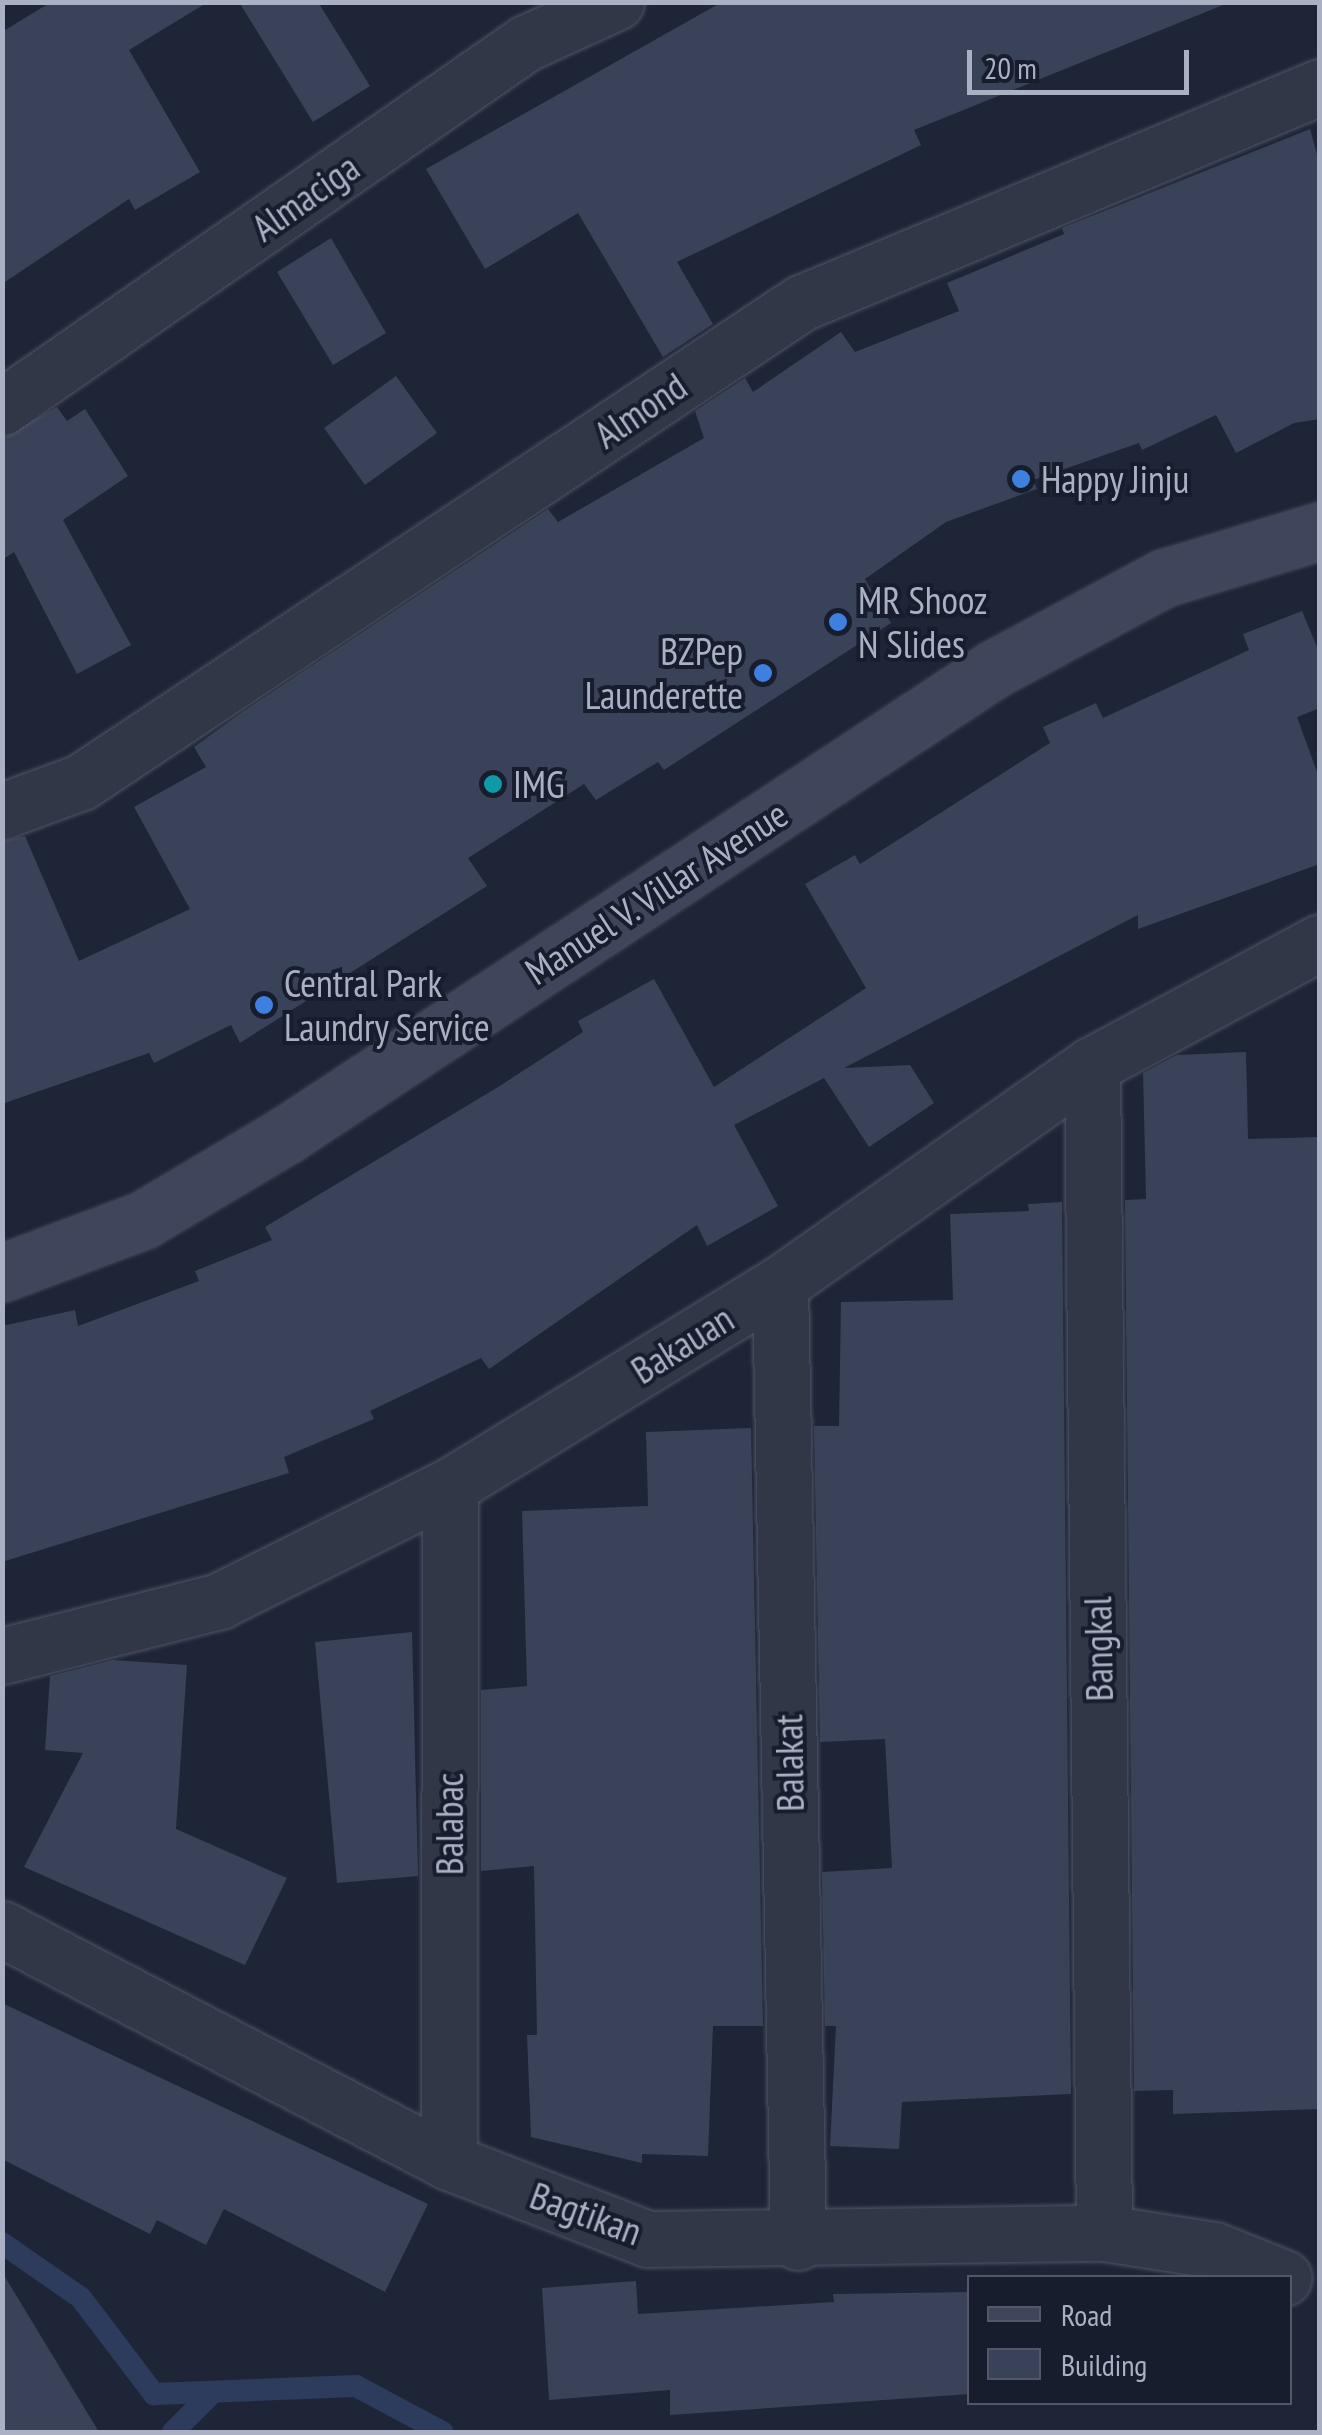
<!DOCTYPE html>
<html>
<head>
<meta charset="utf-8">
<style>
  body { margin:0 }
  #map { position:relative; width:1322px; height:2435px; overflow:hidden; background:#1e2537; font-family:"PT Sans Narrow",sans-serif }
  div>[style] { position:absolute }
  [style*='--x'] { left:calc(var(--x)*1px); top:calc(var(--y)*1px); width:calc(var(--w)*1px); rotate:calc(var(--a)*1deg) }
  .stream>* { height:22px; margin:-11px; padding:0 11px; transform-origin:11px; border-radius:11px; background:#2d3b5d }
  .building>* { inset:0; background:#394258 }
  .roads { filter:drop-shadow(0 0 2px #4f5466) drop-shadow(0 0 2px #4f5466) }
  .street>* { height:55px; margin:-27.5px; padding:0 27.5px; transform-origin:27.5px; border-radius:27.5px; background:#313747 }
  .secondary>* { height:55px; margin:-27.5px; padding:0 27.5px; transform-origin:27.5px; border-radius:27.5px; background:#3f455b }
  .dots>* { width:28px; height:28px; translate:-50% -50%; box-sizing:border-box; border:5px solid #171d2c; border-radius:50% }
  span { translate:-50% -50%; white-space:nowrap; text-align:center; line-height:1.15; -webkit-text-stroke:8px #171d2c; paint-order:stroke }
  .street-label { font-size:38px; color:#abb1c5 }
  .poi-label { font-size:38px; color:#abb1c5 }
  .left { translate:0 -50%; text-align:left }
  .right { translate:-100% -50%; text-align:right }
  .frame { position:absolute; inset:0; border:5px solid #abb1c5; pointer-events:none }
  .legend { position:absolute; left:967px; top:2275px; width:325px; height:130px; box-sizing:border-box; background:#171d2c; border:2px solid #525869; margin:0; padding:12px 18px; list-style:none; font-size:30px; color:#abb1c5 }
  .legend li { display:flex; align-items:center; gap:20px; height:50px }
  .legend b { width:50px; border:2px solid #525869 }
  .scale { position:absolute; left:967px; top:50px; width:222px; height:45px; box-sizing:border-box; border:5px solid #abb1c5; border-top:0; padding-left:12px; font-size:30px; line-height:35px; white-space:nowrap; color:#abb1c5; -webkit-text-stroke:8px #171d2c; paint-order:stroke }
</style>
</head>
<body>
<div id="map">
  <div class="stream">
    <div style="--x:2;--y:2243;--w:96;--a:34.8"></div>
    <div style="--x:81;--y:2298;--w:121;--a:52.8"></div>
    <div style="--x:154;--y:2394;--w:202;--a:-2.3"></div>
    <div style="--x:356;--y:2386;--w:98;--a:28.1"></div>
    <div style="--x:173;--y:2432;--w:57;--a:-45"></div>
  </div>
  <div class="building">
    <div style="clip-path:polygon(51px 2px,208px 2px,129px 50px,200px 172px,135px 210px,129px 199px,2px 284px,2px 32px)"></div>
    <div style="clip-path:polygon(239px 2px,318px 2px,370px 86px,313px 122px)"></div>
    <div style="clip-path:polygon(722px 2px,1223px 2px,1223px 5px,914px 130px,921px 145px,677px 262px,713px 324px,663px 357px,578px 213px,485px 269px,426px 169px)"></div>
    <div style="clip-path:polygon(1310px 129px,1320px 165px,1320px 419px,1294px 423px,1236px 453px,1216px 415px,1142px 450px,1139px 443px,1033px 480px,1037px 489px,946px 522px,865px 579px,891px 623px,664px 770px,658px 762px,596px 800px,584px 784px,468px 858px,487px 886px,240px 1043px,231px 1025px,154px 1063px,149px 1053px,2px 1104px,2px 841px,25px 836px,79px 961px,190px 909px,134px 807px,206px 767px,194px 747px,241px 713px,548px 509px,558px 522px,704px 438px,695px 411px,745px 378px,753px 392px,841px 332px,855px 352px,959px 311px,947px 283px,1064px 234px,1062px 228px)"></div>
    <div style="clip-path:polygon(331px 238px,386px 333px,333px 365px,277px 272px)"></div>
    <div style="clip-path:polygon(396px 376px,437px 433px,365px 485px,324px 428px)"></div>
    <div style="clip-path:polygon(57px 407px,67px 421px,85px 409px,128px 476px,63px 520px,131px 645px,77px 674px,14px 552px,2px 560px,2px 438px)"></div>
    <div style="clip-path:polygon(1302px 611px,1320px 654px,1320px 708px,1297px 717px,1320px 780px,1320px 864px,1138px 929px,1138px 915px,844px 1068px,910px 1065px,934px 1103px,869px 1147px,824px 1078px,734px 1125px,778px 1206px,707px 1246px,697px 1225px,489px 1369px,481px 1358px,370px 1411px,374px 1419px,284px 1457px,289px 1473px,2px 1562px,2px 1326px,75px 1310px,78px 1326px,199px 1281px,195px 1271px,272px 1240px,265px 1227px,498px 1087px,583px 1032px,578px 1021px,654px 979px,714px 1087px,866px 988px,805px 884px,855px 855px,860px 864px,1050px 743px,1043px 727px,1096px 703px,1103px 718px,1249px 650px,1243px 634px)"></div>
    <div style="clip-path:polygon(1246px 1052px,1248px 1139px,1320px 1137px,1320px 2109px,1173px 2114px,1173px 2090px,1134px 2091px,1125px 1200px,1146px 1199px,1143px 1073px,1177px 1055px)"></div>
    <div style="clip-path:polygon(1062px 1202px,1071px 2094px,902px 2102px,899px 2149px,830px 2146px,836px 2026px,825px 2026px,822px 1872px,892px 1868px,885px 1739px,820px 1742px,814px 1426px,839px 1426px,841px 1302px,953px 1300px,950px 1214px,1029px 1211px,1028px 1204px)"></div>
    <div style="clip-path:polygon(751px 1428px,763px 2026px,713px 2026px,708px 2156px,642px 2154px,642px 2163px,531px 2137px,527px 2035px,537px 2035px,534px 1866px,481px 1871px,481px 1690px,527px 1686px,522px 1511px,648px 1506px,646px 1432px)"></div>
    <div style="clip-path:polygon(412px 1632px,418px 1876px,337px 1883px,315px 1642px)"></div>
    <div style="clip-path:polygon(113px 1660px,187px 1665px,176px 1829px,287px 1878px,245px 1965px,24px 1867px,83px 1753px,45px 1750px,50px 1676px)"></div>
    <div style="clip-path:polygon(2px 2003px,428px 2204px,385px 2292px,224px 2209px,206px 2245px,157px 2220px,150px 2234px,2px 2159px)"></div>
    <div style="clip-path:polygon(2px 2272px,99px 2432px,2px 2432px)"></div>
    <div style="clip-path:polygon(636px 2281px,638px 2314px,834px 2302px,833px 2294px,970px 2292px,970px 2394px,670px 2415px,670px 2390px,549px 2400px,542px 2288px)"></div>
  </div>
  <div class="roads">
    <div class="street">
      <div style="--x:2;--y:407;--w:638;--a:-34.79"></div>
      <div style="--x:526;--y:43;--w:99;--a:-24.5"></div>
      <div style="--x:2;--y:811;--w:84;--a:-20.2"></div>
      <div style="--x:81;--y:782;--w:865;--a:-33.63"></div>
      <div style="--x:801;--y:303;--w:562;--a:-22.6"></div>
      <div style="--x:1092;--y:1065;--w:1168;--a:89.41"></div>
      <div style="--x:780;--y:1284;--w:958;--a:88.92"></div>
      <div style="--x:2;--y:1656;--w:224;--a:-14.2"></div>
      <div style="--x:219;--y:1601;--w:258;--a:-26.5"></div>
      <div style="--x:450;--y:1486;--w:387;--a:-31.5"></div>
      <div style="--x:780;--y:1284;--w:381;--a:-35.1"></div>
      <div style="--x:1092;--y:1065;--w:259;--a:-28.3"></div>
      <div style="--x:2;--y:1929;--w:504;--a:27.53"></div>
      <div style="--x:449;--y:2162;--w:213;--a:21.2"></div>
      <div style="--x:648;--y:2239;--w:456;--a:-0.8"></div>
      <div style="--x:1104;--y:2233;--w:111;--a:8.8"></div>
      <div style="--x:1214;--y:2250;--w:75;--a:21.8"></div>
      <div style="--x:449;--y:2162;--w:676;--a:-89.92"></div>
    </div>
    <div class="secondary">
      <div style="--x:2;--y:1273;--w:151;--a:-20.6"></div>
      <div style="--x:143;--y:1220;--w:166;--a:-30.7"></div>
      <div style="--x:286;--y:1135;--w:848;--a:-33.35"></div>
      <div style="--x:994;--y:669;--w:193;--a:-28.2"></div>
      <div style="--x:1164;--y:578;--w:163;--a:-16.8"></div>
    </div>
  </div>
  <div class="dots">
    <div style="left:1021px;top:479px;background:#3f7fe0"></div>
    <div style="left:838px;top:622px;background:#3f7fe0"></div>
    <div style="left:763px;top:673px;background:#3f7fe0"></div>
    <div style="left:493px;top:784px;background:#0f9aa8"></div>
    <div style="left:264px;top:1005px;background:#3f7fe0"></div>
  </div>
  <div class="street-label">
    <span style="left:305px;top:197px;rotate:-35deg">Almaciga</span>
    <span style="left:640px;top:410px;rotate:-34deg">Almond</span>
    <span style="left:656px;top:892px;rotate:-33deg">Manuel V. Villar Avenue</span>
    <span style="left:682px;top:1344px;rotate:-32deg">Bakauan</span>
    <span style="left:1098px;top:1649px;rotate:-91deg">Bangkal</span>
    <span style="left:789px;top:1763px;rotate:-91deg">Balakat</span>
    <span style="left:449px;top:1824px;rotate:-90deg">Balabac</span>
    <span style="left:586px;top:2213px;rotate:20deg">Bagtikan</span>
  </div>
  <div class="poi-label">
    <span class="left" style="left:1041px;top:479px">Happy Jinju</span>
    <span class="left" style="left:858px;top:622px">MR Shooz<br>N Slides</span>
    <span class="right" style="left:743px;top:673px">BZPep<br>Launderette</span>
    <span class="left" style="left:513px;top:784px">IMG</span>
    <span class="left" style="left:284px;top:1005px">Central Park<br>Laundry Service</span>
  </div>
  <div class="frame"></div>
  <ul class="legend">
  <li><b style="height:12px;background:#3f455b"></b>Road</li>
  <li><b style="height:28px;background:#394258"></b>Building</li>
  </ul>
  <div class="scale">20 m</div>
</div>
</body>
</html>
